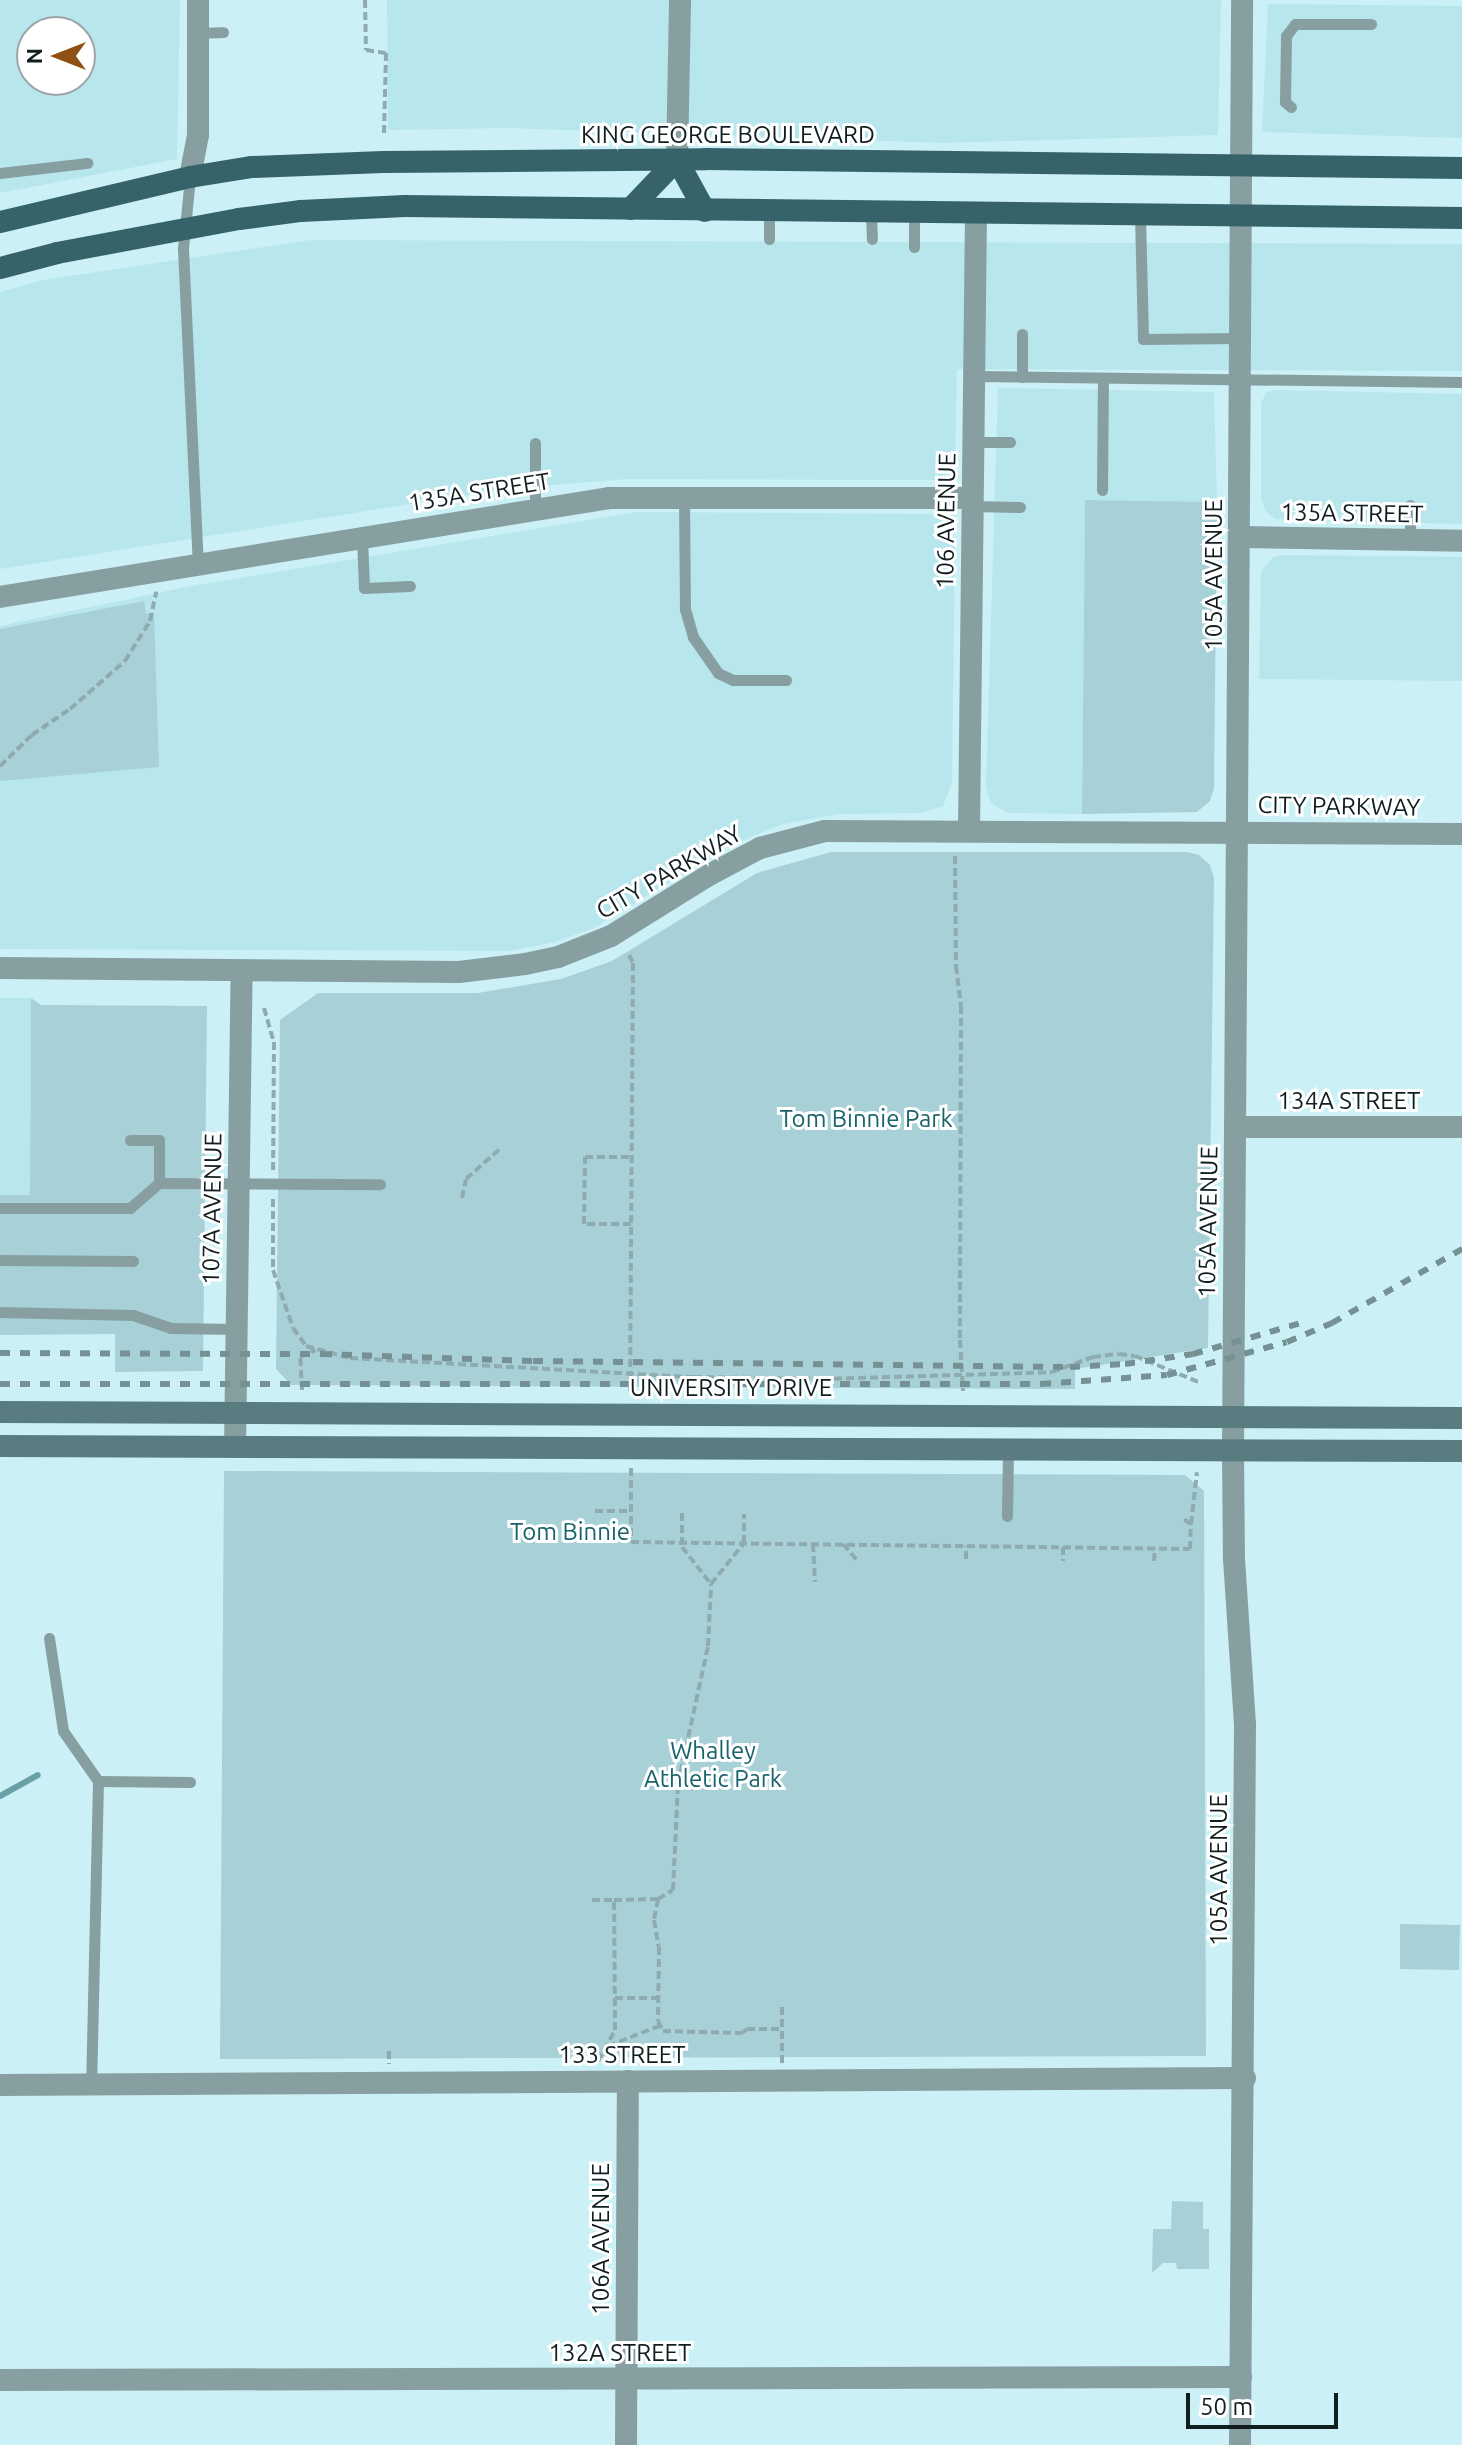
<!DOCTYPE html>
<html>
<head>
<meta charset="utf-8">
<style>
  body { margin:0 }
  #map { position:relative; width:1462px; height:2445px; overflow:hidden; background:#cbf0f5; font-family:Ubuntu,sans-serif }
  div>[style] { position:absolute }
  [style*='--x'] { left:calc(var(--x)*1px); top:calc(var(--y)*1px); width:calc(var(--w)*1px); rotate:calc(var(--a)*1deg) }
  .built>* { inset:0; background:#b8e6ed }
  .green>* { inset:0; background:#a7d1d7 }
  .stream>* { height:6px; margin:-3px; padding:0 3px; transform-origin:3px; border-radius:3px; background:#69a0a8 }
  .path>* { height:4px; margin-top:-2px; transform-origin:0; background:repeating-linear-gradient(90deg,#8eabaf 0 8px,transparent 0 12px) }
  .service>* { height:11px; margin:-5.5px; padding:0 5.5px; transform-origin:5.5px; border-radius:5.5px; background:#889fa2 }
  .minor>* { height:22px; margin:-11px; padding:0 11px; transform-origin:11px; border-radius:11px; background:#889fa2 }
  .tertiary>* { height:22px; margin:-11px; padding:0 11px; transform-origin:11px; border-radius:11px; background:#889fa2 }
  .secondary>* { height:22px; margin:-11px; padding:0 11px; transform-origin:11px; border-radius:11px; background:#597c81 }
  .primary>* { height:22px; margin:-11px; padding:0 11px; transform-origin:11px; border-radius:11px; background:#366269 }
  .rail>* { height:6px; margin-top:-3px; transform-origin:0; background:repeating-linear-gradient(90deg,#769194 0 10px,transparent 0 20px) }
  span { translate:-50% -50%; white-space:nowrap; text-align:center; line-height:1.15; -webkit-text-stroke:6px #fff; paint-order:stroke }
  .street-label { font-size:24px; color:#101e20 }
  .park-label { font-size:24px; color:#18636c }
  .north { position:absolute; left:16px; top:16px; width:80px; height:80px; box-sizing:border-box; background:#fff; border:2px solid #9fa5a6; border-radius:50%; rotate:270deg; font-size:22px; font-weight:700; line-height:32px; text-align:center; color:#101e20 }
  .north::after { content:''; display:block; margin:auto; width:28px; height:36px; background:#8f5016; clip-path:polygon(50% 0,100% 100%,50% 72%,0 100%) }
  .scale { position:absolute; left:1186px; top:2393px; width:152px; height:36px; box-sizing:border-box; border:4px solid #101e20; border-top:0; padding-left:10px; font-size:24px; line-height:28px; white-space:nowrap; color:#101e20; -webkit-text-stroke:6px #fff; paint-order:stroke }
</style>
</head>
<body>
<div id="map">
  <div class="built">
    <div style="clip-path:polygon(evenodd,0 0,180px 0,177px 159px,0 193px,0 0,32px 32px,80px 32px,80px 80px,32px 80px,32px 32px)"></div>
    <div style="clip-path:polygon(387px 0,1221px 0,1218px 135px,943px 143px,508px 128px,388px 130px)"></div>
    <div style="clip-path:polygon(1268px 4px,1462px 6px,1462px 138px,1262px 132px)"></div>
    <div style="clip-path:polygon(311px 240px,1462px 244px,1462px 371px,957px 369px,955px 460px,946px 474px,934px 480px,627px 479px,505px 489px,0 569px,0 292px,43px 280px)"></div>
    <div style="clip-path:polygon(998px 388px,1214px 392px,1217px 502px,1085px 500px,1082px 814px,1008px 813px,991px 803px,986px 787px)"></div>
    <div style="clip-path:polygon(1274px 390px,1462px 394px,1462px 524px,1275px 519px,1265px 510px,1261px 497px,1261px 403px,1266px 393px)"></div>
    <div style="clip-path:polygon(637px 512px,930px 514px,945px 520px,955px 539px,952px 783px,943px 806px,922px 813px,840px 814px,783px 824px,726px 847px,594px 928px,555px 942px,510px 951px,0 949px,0 626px,191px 586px)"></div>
    <div style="clip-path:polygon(1285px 555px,1462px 557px,1462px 681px,1259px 679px,1261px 572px,1273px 557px)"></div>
    <div style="clip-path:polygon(0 998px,31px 998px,30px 1195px,0 1195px)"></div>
  </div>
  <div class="green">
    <div style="clip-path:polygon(1085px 500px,1217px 502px,1214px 788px,1210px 801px,1197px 812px,1082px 814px)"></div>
    <div style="clip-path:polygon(144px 601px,146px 614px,154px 612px,159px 767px,0 781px,0 629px)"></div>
    <div style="clip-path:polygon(831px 852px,1187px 852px,1199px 855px,1210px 865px,1214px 878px,1208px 1348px,1075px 1369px,1075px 1389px,291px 1385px,276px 1369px,280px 1020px,318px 993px,478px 993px,561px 979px,612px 961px,757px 873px)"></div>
    <div style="clip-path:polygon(31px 998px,41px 1005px,207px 1006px,203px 1371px,115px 1372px,115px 1334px,0 1335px,0 1195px,30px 1195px)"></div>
    <div style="clip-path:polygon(224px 1471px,1185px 1475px,1204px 1491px,1206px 2056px,220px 2059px)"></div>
    <div style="clip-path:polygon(1400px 1924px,1460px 1925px,1459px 1970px,1400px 1969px)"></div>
    <div style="clip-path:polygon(1172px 2201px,1203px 2202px,1203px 2229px,1209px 2229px,1209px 2269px,1177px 2269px,1176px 2263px,1163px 2263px,1152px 2273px,1153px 2229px,1171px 2229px)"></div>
  </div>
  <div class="stream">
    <div style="--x:0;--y:1796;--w:43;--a:-28.9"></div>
  </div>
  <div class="path">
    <div style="--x:365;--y:0;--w:50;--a:88.9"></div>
    <div style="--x:366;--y:50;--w:20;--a:9"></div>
    <div style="--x:386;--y:53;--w:83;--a:91.4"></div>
    <div style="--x:0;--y:766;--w:45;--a:-44.1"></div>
    <div style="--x:32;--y:735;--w:46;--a:-34.4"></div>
    <div style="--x:70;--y:709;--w:73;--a:-41.1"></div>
    <div style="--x:125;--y:661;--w:47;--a:-58"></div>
    <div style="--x:150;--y:621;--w:30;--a:-78"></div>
    <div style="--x:955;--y:856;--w:110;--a:89.5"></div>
    <div style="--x:956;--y:966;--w:40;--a:82.9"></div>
    <div style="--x:961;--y:1006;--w:334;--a:90.2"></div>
    <div style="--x:960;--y:1340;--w:51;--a:86.6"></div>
    <div style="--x:629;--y:955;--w:9;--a:63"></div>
    <div style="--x:633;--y:963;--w:429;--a:90.4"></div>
    <div style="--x:264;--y:1008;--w:35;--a:74"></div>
    <div style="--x:274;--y:1042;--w:128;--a:90.4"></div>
    <div style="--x:462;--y:1198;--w:19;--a:-78"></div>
    <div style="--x:466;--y:1179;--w:47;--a:-41.5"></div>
    <div style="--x:273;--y:1199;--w:71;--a:90"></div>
    <div style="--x:273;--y:1270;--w:61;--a:71"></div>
    <div style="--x:293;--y:1328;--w:22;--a:54"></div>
    <div style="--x:306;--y:1346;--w:46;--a:15.3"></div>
    <div style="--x:350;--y:1358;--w:345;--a:3.2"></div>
    <div style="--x:694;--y:1377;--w:128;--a:0.9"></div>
    <div style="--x:822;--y:1379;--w:230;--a:-1.7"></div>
    <div style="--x:1052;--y:1372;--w:44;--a:-20.1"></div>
    <div style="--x:1093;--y:1357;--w:26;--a:-7"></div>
    <div style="--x:1119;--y:1354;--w:16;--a:7"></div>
    <div style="--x:1135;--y:1356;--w:71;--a:22.2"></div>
    <div style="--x:631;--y:1224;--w:47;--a:180"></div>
    <div style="--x:584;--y:1224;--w:67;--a:-89.1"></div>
    <div style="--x:585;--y:1157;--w:47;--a:0"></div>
    <div style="--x:302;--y:1390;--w:33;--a:-93"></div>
    <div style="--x:300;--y:1357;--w:17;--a:-24"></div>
    <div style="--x:631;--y:1468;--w:74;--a:90"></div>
    <div style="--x:631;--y:1542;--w:559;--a:0.72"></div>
    <div style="--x:1190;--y:1549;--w:25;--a:-88"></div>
    <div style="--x:1191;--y:1524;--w:11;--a:-146"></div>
    <div style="--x:595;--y:1511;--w:36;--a:0"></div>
    <div style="--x:682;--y:1513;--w:34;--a:90"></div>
    <div style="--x:682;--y:1547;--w:47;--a:51.9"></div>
    <div style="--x:711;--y:1584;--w:53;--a:-51.2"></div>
    <div style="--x:744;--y:1543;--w:29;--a:-90"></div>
    <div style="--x:1191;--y:1524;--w:52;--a:-83.4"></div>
    <div style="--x:813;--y:1544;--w:38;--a:87"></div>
    <div style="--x:843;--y:1544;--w:21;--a:49"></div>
    <div style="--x:1063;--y:1547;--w:14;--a:90"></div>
    <div style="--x:966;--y:1559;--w:13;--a:-90"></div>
    <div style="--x:1154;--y:1561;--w:13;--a:-86"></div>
    <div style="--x:658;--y:1899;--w:21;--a:101"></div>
    <div style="--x:654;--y:1920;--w:27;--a:80"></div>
    <div style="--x:659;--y:1947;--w:74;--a:90.8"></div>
    <div style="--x:658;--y:2021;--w:11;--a:63"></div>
    <div style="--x:663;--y:2031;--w:79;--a:1.5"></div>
    <div style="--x:742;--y:2033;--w:6;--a:-39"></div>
    <div style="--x:747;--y:2029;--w:35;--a:0"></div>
    <div style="--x:592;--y:1900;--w:22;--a:0"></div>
    <div style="--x:615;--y:1998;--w:44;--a:0"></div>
    <div style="--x:782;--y:2007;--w:56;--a:90"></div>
    <div style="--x:608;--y:2046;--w:55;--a:-21.4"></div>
    <div style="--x:389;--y:2051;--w:13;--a:90"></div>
    <div style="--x:598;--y:2061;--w:35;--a:-61"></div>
    <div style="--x:615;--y:2030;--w:130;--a:-90.4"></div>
    <div style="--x:614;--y:1900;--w:44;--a:-1.3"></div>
    <div style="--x:658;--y:1899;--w:17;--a:-31"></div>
    <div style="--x:673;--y:1890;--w:106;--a:-87.3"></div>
    <div style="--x:678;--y:1784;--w:141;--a:-77.7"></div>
    <div style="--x:708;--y:1646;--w:62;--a:-87.2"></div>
  </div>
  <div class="service">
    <div style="--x:198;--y:33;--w:25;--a:-2"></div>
    <div style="--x:1291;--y:107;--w:8;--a:-140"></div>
    <div style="--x:1285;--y:102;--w:66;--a:-89.1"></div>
    <div style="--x:1286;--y:36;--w:15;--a:-53"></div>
    <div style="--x:1295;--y:24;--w:76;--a:0"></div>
    <div style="--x:0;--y:173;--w:88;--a:-6.6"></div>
    <div style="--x:190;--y:177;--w:72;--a:95.6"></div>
    <div style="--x:183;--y:249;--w:315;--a:87.3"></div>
    <div style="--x:769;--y:212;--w:27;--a:90"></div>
    <div style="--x:871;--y:213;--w:26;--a:88"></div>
    <div style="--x:1140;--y:215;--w:124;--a:88.6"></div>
    <div style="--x:1143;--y:339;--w:96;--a:-0.6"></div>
    <div style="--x:914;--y:247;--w:34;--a:-90"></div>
    <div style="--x:1022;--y:334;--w:43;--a:90"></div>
    <div style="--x:974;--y:376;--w:488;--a:0.7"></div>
    <div style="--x:973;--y:442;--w:37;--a:0"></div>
    <div style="--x:535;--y:443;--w:66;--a:90"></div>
    <div style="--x:1102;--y:490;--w:111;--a:-89.5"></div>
    <div style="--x:684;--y:497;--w:112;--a:89.5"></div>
    <div style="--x:685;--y:609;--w:29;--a:74"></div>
    <div style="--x:693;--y:637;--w:44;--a:55.2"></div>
    <div style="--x:718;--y:673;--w:17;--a:25"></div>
    <div style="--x:733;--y:680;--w:53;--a:0"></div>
    <div style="--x:972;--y:506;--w:48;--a:1.2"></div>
    <div style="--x:362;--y:538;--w:50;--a:87.7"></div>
    <div style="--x:364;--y:588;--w:46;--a:-2.5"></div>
    <div style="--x:1410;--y:541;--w:36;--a:-90"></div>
    <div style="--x:130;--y:1140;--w:29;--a:0"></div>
    <div style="--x:159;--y:1140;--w:43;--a:90"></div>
    <div style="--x:159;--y:1183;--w:221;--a:0.3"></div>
    <div style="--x:0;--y:1208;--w:130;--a:0"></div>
    <div style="--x:130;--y:1208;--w:38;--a:-41"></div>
    <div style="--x:0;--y:1260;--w:133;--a:0.4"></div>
    <div style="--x:0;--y:1312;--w:133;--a:1.3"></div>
    <div style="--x:133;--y:1315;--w:40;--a:18.9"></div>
    <div style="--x:171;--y:1328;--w:66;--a:0.9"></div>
    <div style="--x:1007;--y:1516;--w:66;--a:-89.1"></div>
    <div style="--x:49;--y:1638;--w:94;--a:81.4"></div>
    <div style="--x:63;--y:1731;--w:61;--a:55"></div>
    <div style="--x:98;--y:1781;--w:303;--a:91.3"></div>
    <div style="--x:98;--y:1781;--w:92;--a:0.6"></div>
  </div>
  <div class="minor">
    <div style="--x:677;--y:160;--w:160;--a:-88.9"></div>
    <div style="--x:1240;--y:537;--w:222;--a:1"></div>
    <div style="--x:1235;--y:1127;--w:227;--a:0"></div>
    <div style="--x:1233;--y:1451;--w:108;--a:89.5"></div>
    <div style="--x:1234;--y:1559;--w:166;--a:86.2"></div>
    <div style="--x:1245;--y:1725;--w:720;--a:90.4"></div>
    <div style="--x:0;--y:2085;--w:1245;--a:-0.32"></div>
    <div style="--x:0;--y:2380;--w:1241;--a:-0.14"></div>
    <div style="--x:626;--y:2445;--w:364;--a:-89.7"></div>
  </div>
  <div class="tertiary">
    <div style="--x:190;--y:177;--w:43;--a:-79.2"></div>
    <div style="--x:198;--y:135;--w:135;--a:-90"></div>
    <div style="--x:0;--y:597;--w:617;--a:-9.23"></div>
    <div style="--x:609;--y:498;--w:363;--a:0"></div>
    <div style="--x:969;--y:830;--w:616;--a:-89.35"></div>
    <div style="--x:0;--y:968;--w:459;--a:0.5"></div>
    <div style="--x:459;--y:972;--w:66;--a:-6.9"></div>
    <div style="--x:525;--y:964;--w:34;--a:-12"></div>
    <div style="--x:558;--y:957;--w:57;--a:-21.6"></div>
    <div style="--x:611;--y:936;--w:115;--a:-31.9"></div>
    <div style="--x:709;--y:875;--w:58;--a:-27.9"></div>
    <div style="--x:760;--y:848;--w:67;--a:-14.7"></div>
    <div style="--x:825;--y:831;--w:637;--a:0.27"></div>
    <div style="--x:235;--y:1447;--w:475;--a:-89.2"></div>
    <div style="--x:1233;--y:1451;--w:1451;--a:-89.64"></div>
  </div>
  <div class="secondary">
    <div style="--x:0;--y:1412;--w:1462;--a:0.24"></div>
    <div style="--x:0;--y:1446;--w:1462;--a:0.2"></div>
  </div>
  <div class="primary">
    <div style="--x:630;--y:209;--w:68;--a:-46.2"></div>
    <div style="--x:677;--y:160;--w:58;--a:61.2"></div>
    <div style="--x:0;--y:222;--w:195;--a:-13.3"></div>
    <div style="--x:190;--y:177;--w:63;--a:-9.2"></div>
    <div style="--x:252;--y:167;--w:131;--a:-2.2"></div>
    <div style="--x:383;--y:162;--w:323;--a:-0.5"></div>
    <div style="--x:706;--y:159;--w:756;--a:0.68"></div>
    <div style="--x:0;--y:268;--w:59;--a:-14.7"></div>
    <div style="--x:57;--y:253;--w:185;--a:-10.6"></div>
    <div style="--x:239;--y:219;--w:63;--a:-7.4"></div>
    <div style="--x:301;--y:211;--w:104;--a:-2.8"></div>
    <div style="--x:405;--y:206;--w:1057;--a:0.65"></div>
  </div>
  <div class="rail">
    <div style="--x:0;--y:1353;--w:322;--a:0.2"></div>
    <div style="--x:322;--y:1354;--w:211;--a:1.9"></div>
    <div style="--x:533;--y:1361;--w:537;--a:0.64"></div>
    <div style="--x:1070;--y:1367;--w:55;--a:-3.1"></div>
    <div style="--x:1125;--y:1364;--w:69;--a:-8.4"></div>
    <div style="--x:1193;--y:1354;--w:120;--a:-16"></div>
    <div style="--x:0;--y:1384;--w:1041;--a:0"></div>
    <div style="--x:1041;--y:1384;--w:126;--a:-4.1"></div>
    <div style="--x:1167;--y:1375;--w:124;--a:-15.4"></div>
    <div style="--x:1287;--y:1342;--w:49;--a:-22.9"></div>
    <div style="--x:1332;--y:1323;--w:150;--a:-29.6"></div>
  </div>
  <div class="street-label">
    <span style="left:728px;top:135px">KING GEORGE BOULEVARD</span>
    <span style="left:479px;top:492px;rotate:-9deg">135A STREET</span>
    <span style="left:1352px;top:513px;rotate:1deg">135A STREET</span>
    <span style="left:946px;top:521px;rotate:-89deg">106 AVENUE</span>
    <span style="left:1214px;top:575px;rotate:-90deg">105A AVENUE</span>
    <span style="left:1339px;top:806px;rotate:1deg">CITY PARKWAY</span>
    <span style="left:669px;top:872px;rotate:-30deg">CITY PARKWAY</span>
    <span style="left:1349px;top:1101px">134A STREET</span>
    <span style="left:212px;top:1209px;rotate:-89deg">107A AVENUE</span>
    <span style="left:1208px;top:1222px;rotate:-89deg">105A AVENUE</span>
    <span style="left:731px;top:1388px">UNIVERSITY DRIVE</span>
    <span style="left:1219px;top:1870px;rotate:-90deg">105A AVENUE</span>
    <span style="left:622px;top:2055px">133 STREET</span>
    <span style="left:601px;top:2239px;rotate:-90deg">106A AVENUE</span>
    <span style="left:620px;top:2353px">132A STREET</span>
  </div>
  <div class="park-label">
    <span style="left:866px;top:1119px">Tom Binnie Park</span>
    <span style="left:570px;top:1532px">Tom Binnie</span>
    <span style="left:713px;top:1765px">Whalley<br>Athletic Park</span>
  </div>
  <div class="north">N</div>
  <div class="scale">50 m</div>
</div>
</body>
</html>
